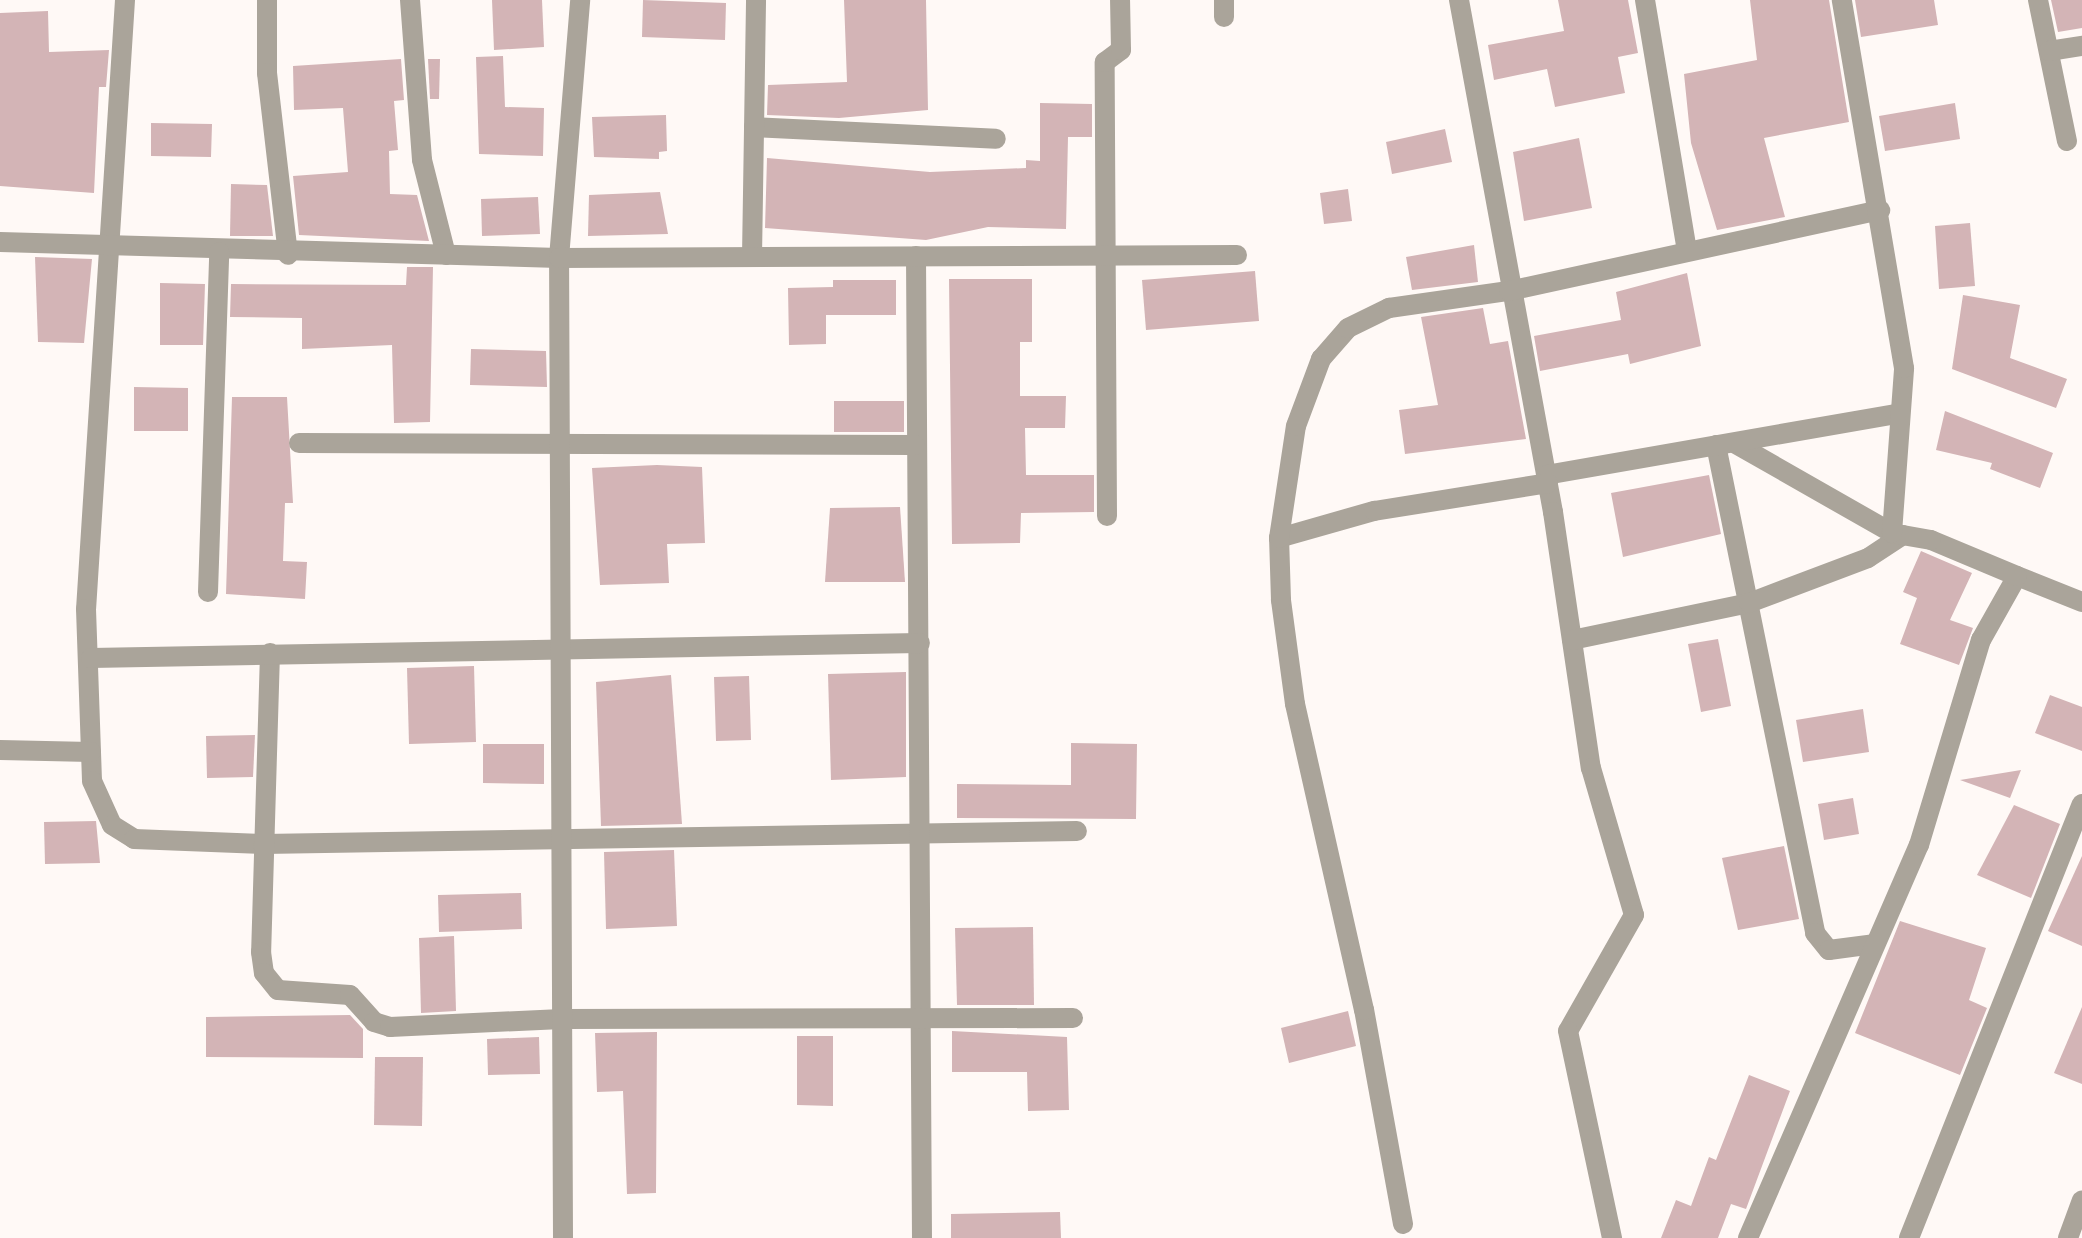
<!DOCTYPE html>
<html>
<head>
<meta charset="utf-8">
<style>
  body { margin:0 }
  #map { position:relative; width:2082px; height:1238px; overflow:hidden; background:#fff9f6; font-family:"Times New Roman",serif }
  div>[style] { position:absolute }
  [style*='--x'] { left:calc(var(--x)*1px); top:calc(var(--y)*1px); width:calc(var(--w)*1px); rotate:calc(var(--a)*1deg) }
  .building>* { inset:0; background:#d3b4b6 }
  .street>* { height:20px; margin:-10px; padding:0 10px; transform-origin:10px; border-radius:10px; background:#aaa49a }
  span { translate:-50% -50%; white-space:nowrap; text-align:center; line-height:1.15; -webkit-text-stroke:6px #fff9f6; paint-order:stroke }
</style>
</head>
<body>
<div id="map">
  <div class="building">
    <div style="clip-path:polygon(492px 0,542px 0,544px 47px,494px 50px)"></div>
    <div style="clip-path:polygon(643px 0,726px 3px,725px 40px,642px 37px)"></div>
    <div style="clip-path:polygon(844px 0,926px 0,928px 110px,839px 118px,767px 115px,768px 85px,847px 82px)"></div>
    <div style="clip-path:polygon(1558px 0,1628px 0,1638px 53px,1618px 57px,1625px 93px,1555px 107px,1547px 69px,1494px 80px,1488px 45px,1564px 31px)"></div>
    <div style="clip-path:polygon(1750px 0,1829px 0,1849px 122px,1764px 138px,1785px 217px,1717px 230px,1691px 143px,1684px 74px,1757px 60px)"></div>
    <div style="clip-path:polygon(1855px 0,1934px 0,1938px 25px,1861px 37px)"></div>
    <div style="clip-path:polygon(2051px 0,2082px 0,2082px 28px,2058px 32px)"></div>
    <div style="clip-path:polygon(48px 11px,49px 52px,109px 50px,106px 87px,99px 87px,94px 193px,0 186px,0 13px)"></div>
    <div style="clip-path:polygon(503px 56px,505px 107px,544px 108px,543px 156px,479px 154px,476px 57px)"></div>
    <div style="clip-path:polygon(401px 59px,404px 100px,394px 101px,398px 150px,389px 151px,390px 194px,417px 195px,429px 241px,299px 235px,293px 176px,348px 172px,343px 108px,294px 110px,293px 66px)"></div>
    <div style="clip-path:polygon(428px 59px,440px 59px,439px 99px,430px 99px)"></div>
    <div style="clip-path:polygon(1040px 103px,1092px 104px,1092px 137px,1068px 137px,1066px 229px,988px 227px,926px 240px,765px 228px,767px 158px,930px 172px,1026px 168px,1026px 160px,1040px 161px)"></div>
    <div style="clip-path:polygon(1955px 103px,1960px 139px,1885px 151px,1879px 116px)"></div>
    <div style="clip-path:polygon(666px 115px,667px 151px,659px 152px,659px 159px,594px 157px,592px 117px)"></div>
    <div style="clip-path:polygon(151px 123px,212px 124px,211px 157px,151px 156px)"></div>
    <div style="clip-path:polygon(1445px 129px,1452px 162px,1392px 174px,1386px 142px)"></div>
    <div style="clip-path:polygon(1579px 138px,1592px 208px,1524px 221px,1513px 152px)"></div>
    <div style="clip-path:polygon(231px 184px,267px 185px,273px 236px,230px 236px)"></div>
    <div style="clip-path:polygon(1348px 189px,1352px 221px,1324px 224px,1320px 193px)"></div>
    <div style="clip-path:polygon(660px 192px,668px 234px,588px 236px,589px 195px)"></div>
    <div style="clip-path:polygon(538px 197px,540px 234px,482px 236px,481px 199px)"></div>
    <div style="clip-path:polygon(1970px 223px,1975px 286px,1939px 289px,1935px 226px)"></div>
    <div style="clip-path:polygon(1474px 245px,1478px 282px,1412px 290px,1406px 257px)"></div>
    <div style="clip-path:polygon(35px 257px,92px 259px,84px 343px,38px 342px)"></div>
    <div style="clip-path:polygon(407px 267px,433px 267px,430px 422px,394px 423px,392px 345px,302px 349px,302px 318px,230px 317px,231px 284px,406px 285px)"></div>
    <div style="clip-path:polygon(1255px 271px,1259px 321px,1146px 330px,1142px 280px)"></div>
    <div style="clip-path:polygon(1687px 273px,1701px 346px,1630px 364px,1628px 354px,1540px 371px,1534px 336px,1621px 320px,1616px 292px)"></div>
    <div style="clip-path:polygon(949px 279px,1032px 279px,1032px 342px,1020px 342px,1020px 396px,1066px 396px,1065px 428px,1025px 428px,1026px 475px,1094px 475px,1094px 512px,1021px 513px,1020px 543px,952px 544px)"></div>
    <div style="clip-path:polygon(833px 280px,896px 280px,896px 315px,826px 315px,826px 344px,789px 345px,788px 288px,833px 287px)"></div>
    <div style="clip-path:polygon(160px 283px,205px 284px,203px 345px,160px 345px)"></div>
    <div style="clip-path:polygon(1963px 295px,2020px 305px,2010px 358px,2067px 379px,2056px 408px,1952px 369px)"></div>
    <div style="clip-path:polygon(1483px 308px,1490px 344px,1508px 341px,1526px 439px,1405px 454px,1399px 410px,1438px 405px,1421px 317px)"></div>
    <div style="clip-path:polygon(471px 349px,546px 351px,547px 387px,470px 385px)"></div>
    <div style="clip-path:polygon(134px 387px,188px 388px,188px 431px,134px 431px)"></div>
    <div style="clip-path:polygon(232px 397px,287px 397px,293px 503px,285px 503px,283px 561px,307px 562px,305px 599px,226px 594px)"></div>
    <div style="clip-path:polygon(834px 401px,904px 401px,904px 432px,834px 432px)"></div>
    <div style="clip-path:polygon(1945px 411px,2053px 453px,2040px 488px,1990px 469px,1992px 463px,1936px 450px)"></div>
    <div style="clip-path:polygon(657px 465px,702px 467px,705px 543px,667px 544px,669px 583px,600px 585px,592px 468px)"></div>
    <div style="clip-path:polygon(1709px 475px,1721px 534px,1623px 557px,1611px 493px)"></div>
    <div style="clip-path:polygon(900px 507px,905px 582px,825px 582px,830px 508px)"></div>
    <div style="clip-path:polygon(1921px 551px,1972px 573px,1950px 620px,1973px 628px,1959px 665px,1900px 644px,1917px 598px,1903px 592px)"></div>
    <div style="clip-path:polygon(1718px 639px,1731px 706px,1701px 712px,1688px 644px)"></div>
    <div style="clip-path:polygon(474px 666px,476px 742px,409px 744px,407px 668px)"></div>
    <div style="clip-path:polygon(906px 672px,906px 777px,831px 780px,828px 674px)"></div>
    <div style="clip-path:polygon(671px 675px,682px 824px,601px 826px,596px 682px)"></div>
    <div style="clip-path:polygon(749px 676px,751px 740px,716px 741px,714px 677px)"></div>
    <div style="clip-path:polygon(2050px 695px,2082px 707px,2082px 751px,2035px 733px)"></div>
    <div style="clip-path:polygon(1863px 709px,1869px 752px,1803px 762px,1796px 720px)"></div>
    <div style="clip-path:polygon(255px 735px,253px 777px,207px 778px,206px 736px)"></div>
    <div style="clip-path:polygon(1071px 743px,1137px 744px,1136px 819px,957px 818px,957px 784px,1071px 785px)"></div>
    <div style="clip-path:polygon(483px 744px,544px 744px,544px 784px,483px 783px)"></div>
    <div style="clip-path:polygon(2021px 770px,2010px 798px,1960px 780px)"></div>
    <div style="clip-path:polygon(1853px 798px,1859px 834px,1824px 840px,1818px 804px)"></div>
    <div style="clip-path:polygon(2014px 805px,2060px 824px,2031px 898px,1977px 875px)"></div>
    <div style="clip-path:polygon(96px 821px,100px 863px,45px 864px,44px 822px)"></div>
    <div style="clip-path:polygon(1784px 846px,1799px 919px,1738px 930px,1722px 858px)"></div>
    <div style="clip-path:polygon(674px 850px,677px 926px,606px 929px,604px 852px)"></div>
    <div style="clip-path:polygon(2082px 856px,2082px 946px,2048px 931px)"></div>
    <div style="clip-path:polygon(521px 893px,522px 929px,439px 932px,438px 895px)"></div>
    <div style="clip-path:polygon(1900px 921px,1986px 948px,1969px 1000px,1987px 1008px,1960px 1075px,1855px 1033px)"></div>
    <div style="clip-path:polygon(1033px 927px,1034px 1005px,957px 1005px,955px 928px)"></div>
    <div style="clip-path:polygon(454px 936px,456px 1011px,421px 1013px,419px 938px)"></div>
    <div style="clip-path:polygon(2082px 1007px,2082px 1084px,2054px 1073px)"></div>
    <div style="clip-path:polygon(1348px 1011px,1356px 1046px,1289px 1063px,1281px 1028px)"></div>
    <div style="clip-path:polygon(350px 1015px,363px 1029px,363px 1058px,206px 1057px,206px 1017px)"></div>
    <div style="clip-path:polygon(952px 1031px,1067px 1037px,1069px 1110px,1028px 1111px,1027px 1072px,952px 1072px)"></div>
    <div style="clip-path:polygon(657px 1032px,656px 1193px,627px 1194px,623px 1091px,597px 1092px,595px 1033px)"></div>
    <div style="clip-path:polygon(797px 1036px,833px 1036px,833px 1106px,797px 1105px)"></div>
    <div style="clip-path:polygon(539px 1037px,540px 1074px,488px 1075px,487px 1039px)"></div>
    <div style="clip-path:polygon(375px 1057px,423px 1057px,422px 1126px,374px 1125px)"></div>
    <div style="clip-path:polygon(1749px 1075px,1790px 1091px,1746px 1209px,1731px 1204px,1718px 1238px,1661px 1238px,1676px 1200px,1691px 1206px,1709px 1157px,1716px 1160px)"></div>
    <div style="clip-path:polygon(1060px 1212px,1061px 1238px,951px 1238px,951px 1214px)"></div>
  </div>
  <div class="street">
    <div style="--x:125;--y:0;--w:610;--a:93.66"></div>
    <div style="--x:86;--y:609;--w:172;--a:88"></div>
    <div style="--x:92;--y:781;--w:48;--a:65.6"></div>
    <div style="--x:112;--y:825;--w:26;--a:32"></div>
    <div style="--x:134;--y:839;--w:129;--a:2.2"></div>
    <div style="--x:263;--y:844;--w:814;--a:-0.91"></div>
    <div style="--x:267;--y:0;--w:73;--a:90"></div>
    <div style="--x:267;--y:73;--w:183;--a:83.4"></div>
    <div style="--x:410;--y:0;--w:160;--a:85.7"></div>
    <div style="--x:422;--y:160;--w:98;--a:75.8"></div>
    <div style="--x:1224;--y:0;--w:17;--a:90"></div>
    <div style="--x:1459;--y:0;--w:521;--a:79.6"></div>
    <div style="--x:1553;--y:512;--w:259;--a:81.6"></div>
    <div style="--x:1591;--y:768;--w:153;--a:73.7"></div>
    <div style="--x:1634;--y:915;--w:133;--a:119.6"></div>
    <div style="--x:1568;--y:1031;--w:212;--a:78"></div>
    <div style="--x:1645;--y:0;--w:255;--a:80.5"></div>
    <div style="--x:2038;--y:0;--w:144;--a:78.4"></div>
    <div style="--x:2049;--y:51;--w:33;--a:-9"></div>
    <div style="--x:754;--y:127;--w:242;--a:2.8"></div>
    <div style="--x:0;--y:242;--w:559;--a:1.64"></div>
    <div style="--x:559;--y:258;--w:259;--a:-85.3"></div>
    <div style="--x:916;--y:256;--w:982;--a:89.65"></div>
    <div style="--x:752;--y:257;--w:257;--a:-89.1"></div>
    <div style="--x:299;--y:443;--w:616;--a:0.19"></div>
    <div style="--x:1736;--y:444;--w:180;--a:29.7"></div>
    <div style="--x:1716;--y:445;--w:498;--a:78.5"></div>
    <div style="--x:1815;--y:933;--w:22;--a:51"></div>
    <div style="--x:1829;--y:950;--w:45;--a:-7.6"></div>
    <div style="--x:1546;--y:475;--w:359;--a:-9.9"></div>
    <div style="--x:1107;--y:516;--w:454;--a:-90.3"></div>
    <div style="--x:1105;--y:62;--w:20;--a:-37"></div>
    <div style="--x:1121;--y:50;--w:50;--a:-91.1"></div>
    <div style="--x:1279;--y:538;--w:99;--a:-15.9"></div>
    <div style="--x:1374;--y:511;--w:176;--a:-9.1"></div>
    <div style="--x:2017;--y:576;--w:70;--a:21.8"></div>
    <div style="--x:208;--y:592;--w:340;--a:-88.1"></div>
    <div style="--x:1572;--y:640;--w:181;--a:-11.8"></div>
    <div style="--x:1749;--y:603;--w:127;--a:-20.7"></div>
    <div style="--x:1868;--y:558;--w:42;--a:-33.3"></div>
    <div style="--x:270;--y:653;--w:299;--a:91.7"></div>
    <div style="--x:261;--y:952;--w:21;--a:82"></div>
    <div style="--x:264;--y:973;--w:22;--a:51"></div>
    <div style="--x:278;--y:990;--w:72;--a:4"></div>
    <div style="--x:350;--y:995;--w:36;--a:48"></div>
    <div style="--x:374;--y:1022;--w:17;--a:17"></div>
    <div style="--x:390;--y:1027;--w:172;--a:-2.7"></div>
    <div style="--x:562;--y:1019;--w:511;--a:-0.11"></div>
    <div style="--x:91;--y:658;--w:829;--a:-1.04"></div>
    <div style="--x:0;--y:750;--w:91;--a:1.3"></div>
    <div style="--x:1403;--y:1224;--w:218;--a:-100.3"></div>
    <div style="--x:1364;--y:1010;--w:314;--a:-102.7"></div>
    <div style="--x:1295;--y:704;--w:105;--a:-97.7"></div>
    <div style="--x:1281;--y:600;--w:62;--a:-91.8"></div>
    <div style="--x:1279;--y:538;--w:113;--a:-81.4"></div>
    <div style="--x:1296;--y:426;--w:72;--a:-69.5"></div>
    <div style="--x:1321;--y:359;--w:41;--a:-48.9"></div>
    <div style="--x:1348;--y:328;--w:46;--a:-26"></div>
    <div style="--x:1389;--y:308;--w:121;--a:-8.1"></div>
    <div style="--x:1509;--y:291;--w:380;--a:-12.3"></div>
    <div style="--x:563;--y:1238;--w:980;--a:-90.23"></div>
    <div style="--x:559;--y:258;--w:678;--a:-0.25"></div>
    <div style="--x:1748;--y:1238;--w:429;--a:-66.5"></div>
    <div style="--x:1919;--y:845;--w:214;--a:-73.2"></div>
    <div style="--x:1981;--y:640;--w:73;--a:-60.6"></div>
    <div style="--x:2017;--y:576;--w:93;--a:-157.3"></div>
    <div style="--x:1931;--y:540;--w:40;--a:-170"></div>
    <div style="--x:1892;--y:533;--w:165;--a:-85.8"></div>
    <div style="--x:1904;--y:368;--w:373;--a:-99.6"></div>
    <div style="--x:1909;--y:1238;--w:467;--a:-68.3"></div>
    <div style="--x:2068;--y:1238;--w:40;--a:-69.8"></div>
  </div>
</div>
</body>
</html>
